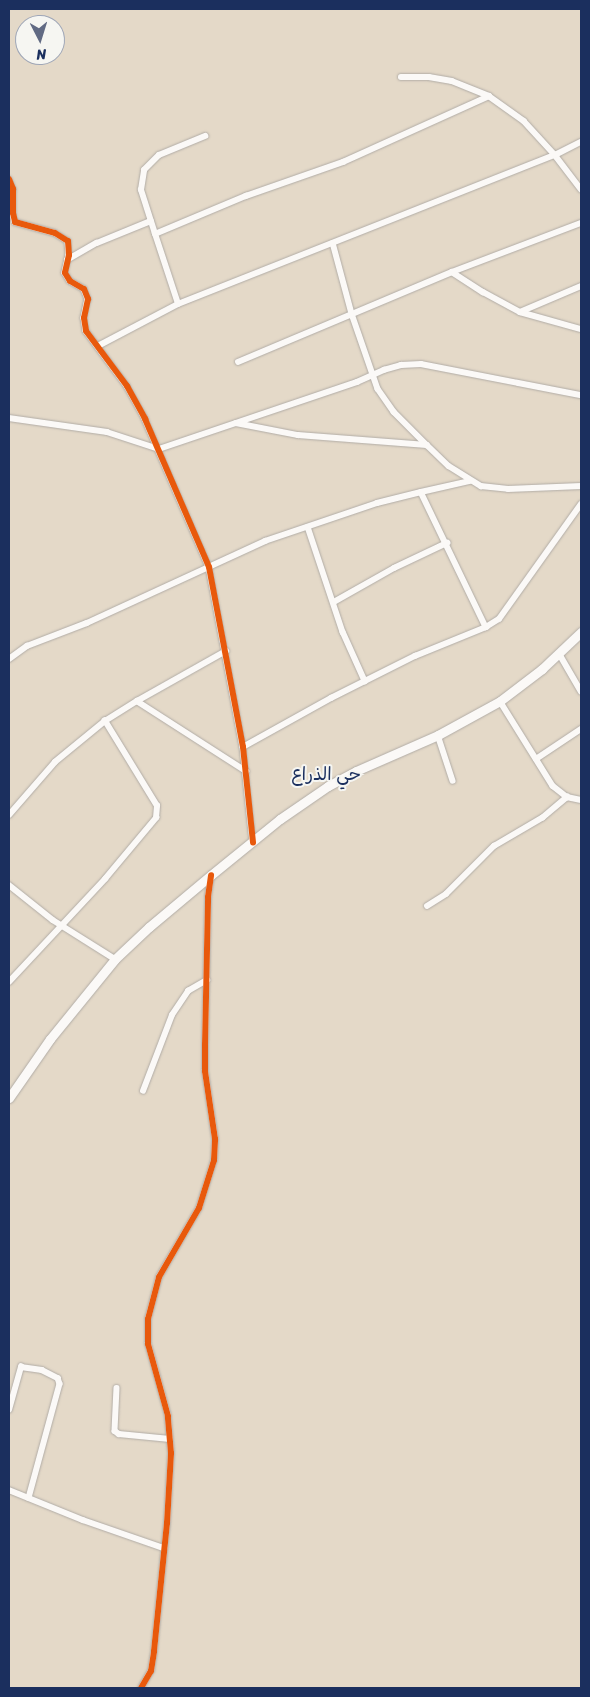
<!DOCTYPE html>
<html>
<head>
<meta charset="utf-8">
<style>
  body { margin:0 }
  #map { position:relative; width:590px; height:1697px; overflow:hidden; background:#e4d9c8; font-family:Sriracha,"Playpen Sans Arabic",sans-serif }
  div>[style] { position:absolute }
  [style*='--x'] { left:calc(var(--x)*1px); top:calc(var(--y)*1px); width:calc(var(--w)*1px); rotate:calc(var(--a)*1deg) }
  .roads { filter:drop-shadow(0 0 1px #b1aca6) drop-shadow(0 0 1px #b1aca6) }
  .street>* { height:5.5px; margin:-2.75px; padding:0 2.75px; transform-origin:2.75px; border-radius:2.75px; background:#fbf9f7 }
  .secondary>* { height:9px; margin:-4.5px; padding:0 4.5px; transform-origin:4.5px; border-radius:4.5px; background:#fbf9f7 }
  .cycleway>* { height:6px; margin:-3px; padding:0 3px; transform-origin:3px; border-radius:3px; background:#e8590c }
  span { translate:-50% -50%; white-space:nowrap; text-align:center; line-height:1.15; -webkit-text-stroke:4px #f6f6f2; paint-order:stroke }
  .neighbourhood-label { font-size:18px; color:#1b2f5e }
  .frame { position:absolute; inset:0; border:10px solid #1b2f5e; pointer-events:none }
  .north { position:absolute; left:15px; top:15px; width:50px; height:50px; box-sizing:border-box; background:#f6f6f2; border:1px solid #9ea6b7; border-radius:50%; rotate:175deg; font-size:14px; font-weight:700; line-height:20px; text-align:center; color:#1b2f5e }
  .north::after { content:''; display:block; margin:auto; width:18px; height:22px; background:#616a83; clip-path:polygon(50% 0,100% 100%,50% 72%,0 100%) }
</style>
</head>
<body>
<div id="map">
  <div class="roads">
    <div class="street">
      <div style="--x:401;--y:77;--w:28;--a:0"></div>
      <div style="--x:429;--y:77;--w:23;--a:10"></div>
      <div style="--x:452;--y:81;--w:40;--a:22"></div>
      <div style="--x:9;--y:179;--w:11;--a:68"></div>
      <div style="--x:13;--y:189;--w:24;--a:90"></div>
      <div style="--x:13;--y:213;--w:9;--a:77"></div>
      <div style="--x:15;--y:222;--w:41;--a:15.4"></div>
      <div style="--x:55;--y:233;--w:15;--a:32"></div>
      <div style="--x:68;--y:241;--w:14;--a:86"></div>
      <div style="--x:69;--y:255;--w:18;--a:103"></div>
      <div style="--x:65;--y:273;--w:9;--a:58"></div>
      <div style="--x:70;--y:281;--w:16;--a:30"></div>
      <div style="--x:84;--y:289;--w:11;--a:68"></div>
      <div style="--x:88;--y:299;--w:19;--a:102"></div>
      <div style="--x:84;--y:318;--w:13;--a:81"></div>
      <div style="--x:86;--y:331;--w:69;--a:53.3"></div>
      <div style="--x:127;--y:386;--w:38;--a:61"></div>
      <div style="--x:145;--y:419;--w:161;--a:66.6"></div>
      <div style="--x:209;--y:567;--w:183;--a:79.3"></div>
      <div style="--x:243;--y:747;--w:96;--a:84"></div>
      <div style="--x:155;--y:234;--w:46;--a:-107.7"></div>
      <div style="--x:141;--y:190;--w:20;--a:-81"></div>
      <div style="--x:144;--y:170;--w:21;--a:-45"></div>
      <div style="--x:159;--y:155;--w:50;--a:-22.4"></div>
      <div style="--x:333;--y:243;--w:73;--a:75"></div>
      <div style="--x:352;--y:314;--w:79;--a:70.9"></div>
      <div style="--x:378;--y:389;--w:28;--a:55"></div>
      <div style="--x:394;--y:412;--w:47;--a:45"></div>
      <div style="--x:427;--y:445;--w:30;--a:44"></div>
      <div style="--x:449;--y:466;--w:38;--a:32"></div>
      <div style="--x:481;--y:486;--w:27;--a:6"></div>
      <div style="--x:508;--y:489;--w:73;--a:-2.4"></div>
      <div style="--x:67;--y:260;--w:34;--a:-30"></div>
      <div style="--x:97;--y:243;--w:58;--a:-22.2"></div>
      <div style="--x:452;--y:272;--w:37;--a:33"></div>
      <div style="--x:483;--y:292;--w:42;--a:28.4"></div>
      <div style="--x:520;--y:312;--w:63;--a:15.6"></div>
      <div style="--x:178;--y:304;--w:74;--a:-108.2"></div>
      <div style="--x:155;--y:234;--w:99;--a:-22.7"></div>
      <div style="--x:246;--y:196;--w:103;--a:-19.3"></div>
      <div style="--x:343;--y:162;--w:160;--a:-24.3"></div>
      <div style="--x:489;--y:96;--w:43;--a:35.5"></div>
      <div style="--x:524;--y:121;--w:46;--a:47.6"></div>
      <div style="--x:555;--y:155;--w:43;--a:52.6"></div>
      <div style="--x:520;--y:312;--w:66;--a:-23.1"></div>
      <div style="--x:98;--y:346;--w:90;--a:-27.7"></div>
      <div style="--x:178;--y:304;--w:405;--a:-21.6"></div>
      <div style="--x:555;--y:155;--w:29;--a:-27"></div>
      <div style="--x:238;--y:362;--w:232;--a:-22.8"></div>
      <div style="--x:452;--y:272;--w:138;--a:-20.8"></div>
      <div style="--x:9;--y:418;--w:99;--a:8.1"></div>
      <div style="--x:107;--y:432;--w:55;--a:18.1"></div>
      <div style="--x:159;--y:449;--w:209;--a:-18.7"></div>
      <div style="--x:357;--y:382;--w:30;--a:-24"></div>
      <div style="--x:384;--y:370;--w:18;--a:-16"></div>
      <div style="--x:401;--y:365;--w:20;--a:-3"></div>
      <div style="--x:421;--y:364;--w:163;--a:11"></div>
      <div style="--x:236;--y:423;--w:63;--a:11"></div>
      <div style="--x:298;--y:435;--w:129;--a:4.4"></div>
      <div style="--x:421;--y:492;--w:50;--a:-12.7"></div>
      <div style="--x:308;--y:527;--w:111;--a:71.6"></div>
      <div style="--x:343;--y:632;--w:54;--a:65.8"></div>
      <div style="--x:334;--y:602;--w:69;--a:-29.5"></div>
      <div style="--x:394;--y:568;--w:59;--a:-25.3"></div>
      <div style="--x:559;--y:653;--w:44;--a:59.9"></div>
      <div style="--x:9;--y:659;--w:22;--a:-36"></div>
      <div style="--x:27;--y:646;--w:64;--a:-21"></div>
      <div style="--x:87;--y:623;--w:196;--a:-24.7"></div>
      <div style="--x:265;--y:541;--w:118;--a:-18.7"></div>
      <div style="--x:377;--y:503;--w:45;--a:-14"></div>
      <div style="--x:421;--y:492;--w:150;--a:64.3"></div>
      <div style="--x:137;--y:701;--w:130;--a:32.7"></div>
      <div style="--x:500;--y:701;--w:100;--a:58.1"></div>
      <div style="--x:553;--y:786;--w:18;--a:38"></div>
      <div style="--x:567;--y:797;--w:14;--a:12"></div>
      <div style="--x:438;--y:735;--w:48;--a:71.9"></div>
      <div style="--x:243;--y:747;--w:101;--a:-29.1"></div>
      <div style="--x:331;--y:698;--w:94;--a:-26.6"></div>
      <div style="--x:415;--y:656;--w:77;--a:-22.2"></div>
      <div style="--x:486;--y:627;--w:15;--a:-32"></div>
      <div style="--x:499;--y:619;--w:141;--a:-54.5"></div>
      <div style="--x:536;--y:759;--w:54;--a:-33.7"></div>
      <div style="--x:9;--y:815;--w:70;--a:-49"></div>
      <div style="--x:55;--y:762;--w:65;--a:-39.4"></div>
      <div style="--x:105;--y:721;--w:38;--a:-32"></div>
      <div style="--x:137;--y:701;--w:102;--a:-29.3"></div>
      <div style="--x:9;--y:885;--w:56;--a:38.5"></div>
      <div style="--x:53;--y:920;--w:73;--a:32.2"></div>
      <div style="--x:427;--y:906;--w:22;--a:-32"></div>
      <div style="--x:446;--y:894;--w:68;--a:-45"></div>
      <div style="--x:494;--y:846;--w:56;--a:-30.3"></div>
      <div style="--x:542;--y:818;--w:33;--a:-40"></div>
      <div style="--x:9;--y:982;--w:141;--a:-47"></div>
      <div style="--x:105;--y:879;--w:80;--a:-50.1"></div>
      <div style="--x:156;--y:818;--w:12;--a:-85"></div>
      <div style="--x:157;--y:806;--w:100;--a:-121.5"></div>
      <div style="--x:143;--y:1091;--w:81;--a:-69.1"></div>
      <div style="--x:172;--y:1015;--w:29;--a:-56"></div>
      <div style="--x:188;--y:991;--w:22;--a:-30"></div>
      <div style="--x:117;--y:1388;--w:43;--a:92.7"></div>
      <div style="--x:115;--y:1431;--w:5;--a:37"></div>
      <div style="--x:119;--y:1434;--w:51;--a:5.6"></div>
      <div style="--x:9;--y:1410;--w:45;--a:-74.4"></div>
      <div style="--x:21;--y:1367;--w:21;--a:8"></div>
      <div style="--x:42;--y:1370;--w:18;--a:27"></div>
      <div style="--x:58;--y:1378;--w:6;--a:72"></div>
      <div style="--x:60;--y:1384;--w:118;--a:105.2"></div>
      <div style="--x:9;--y:1490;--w:80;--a:22.1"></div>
      <div style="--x:83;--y:1520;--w:86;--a:19.1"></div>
      <div style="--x:141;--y:1688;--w:20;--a:-60"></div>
      <div style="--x:151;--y:1671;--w:20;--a:-81"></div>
      <div style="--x:154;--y:1651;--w:129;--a:-84.2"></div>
      <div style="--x:167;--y:1523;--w:70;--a:-86.7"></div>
      <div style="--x:171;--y:1453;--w:37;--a:-95"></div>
      <div style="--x:168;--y:1416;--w:75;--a:-105.5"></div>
      <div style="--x:148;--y:1344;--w:25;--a:-90"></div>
      <div style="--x:148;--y:1319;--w:43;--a:-75.3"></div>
      <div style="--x:159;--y:1277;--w:80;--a:-59.9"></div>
      <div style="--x:199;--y:1208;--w:50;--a:-72.6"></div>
      <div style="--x:214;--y:1160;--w:21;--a:-87"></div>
      <div style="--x:215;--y:1139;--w:69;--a:-98.4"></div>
      <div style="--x:205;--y:1071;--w:26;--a:-90"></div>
      <div style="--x:205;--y:1045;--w:148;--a:-88.8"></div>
      <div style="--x:208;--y:897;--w:22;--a:-82"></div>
    </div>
    <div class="secondary">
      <div style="--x:9;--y:1098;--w:72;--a:-55.2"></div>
      <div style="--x:50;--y:1039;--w:103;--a:-50.9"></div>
      <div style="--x:115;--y:959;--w:47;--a:-43.3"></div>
      <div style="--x:149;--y:927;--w:81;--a:-40"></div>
      <div style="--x:211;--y:875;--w:89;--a:-39.1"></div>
      <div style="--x:280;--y:819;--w:58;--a:-34.5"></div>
      <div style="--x:328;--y:786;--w:32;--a:-28"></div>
      <div style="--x:356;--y:771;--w:90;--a:-23.7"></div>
      <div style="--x:438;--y:735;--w:71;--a:-28.7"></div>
      <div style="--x:500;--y:701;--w:53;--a:-37.3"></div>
      <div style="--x:542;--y:669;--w:54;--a:-43.5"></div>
    </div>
  </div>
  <div class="cycleway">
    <div style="--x:9;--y:179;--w:11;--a:68"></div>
    <div style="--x:13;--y:189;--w:24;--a:90"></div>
    <div style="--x:13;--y:213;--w:9;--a:77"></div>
    <div style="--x:15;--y:222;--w:41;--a:15.4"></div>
    <div style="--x:55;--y:233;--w:15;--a:32"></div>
    <div style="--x:68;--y:241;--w:14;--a:86"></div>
    <div style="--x:69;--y:255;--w:18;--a:103"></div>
    <div style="--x:65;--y:273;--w:9;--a:58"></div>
    <div style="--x:70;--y:281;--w:16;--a:30"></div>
    <div style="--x:84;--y:289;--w:11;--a:68"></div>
    <div style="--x:88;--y:299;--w:19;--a:102"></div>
    <div style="--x:84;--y:318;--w:13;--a:81"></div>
    <div style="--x:86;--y:331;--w:69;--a:53.3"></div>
    <div style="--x:127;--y:386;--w:38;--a:61"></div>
    <div style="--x:145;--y:419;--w:161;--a:66.6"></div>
    <div style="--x:209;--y:567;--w:183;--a:79.3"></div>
    <div style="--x:243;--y:747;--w:96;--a:84"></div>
    <div style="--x:141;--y:1688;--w:20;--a:-60"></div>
    <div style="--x:151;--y:1671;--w:20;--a:-81"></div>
    <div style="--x:154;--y:1651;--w:129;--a:-84.2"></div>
    <div style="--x:167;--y:1523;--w:70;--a:-86.7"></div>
    <div style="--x:171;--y:1453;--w:37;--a:-95"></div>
    <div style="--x:168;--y:1416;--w:75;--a:-105.5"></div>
    <div style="--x:148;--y:1344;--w:25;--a:-90"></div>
    <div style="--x:148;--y:1319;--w:43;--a:-75.3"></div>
    <div style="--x:159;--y:1277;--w:80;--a:-59.9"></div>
    <div style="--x:199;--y:1208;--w:50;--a:-72.6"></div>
    <div style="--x:214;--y:1160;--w:21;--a:-87"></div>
    <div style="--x:215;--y:1139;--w:69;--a:-98.4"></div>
    <div style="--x:205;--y:1071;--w:26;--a:-90"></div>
    <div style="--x:205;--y:1045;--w:148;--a:-88.8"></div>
    <div style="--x:208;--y:897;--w:22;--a:-82"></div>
  </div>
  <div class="neighbourhood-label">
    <span style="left:326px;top:774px">حي الذراع</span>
  </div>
  <div class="frame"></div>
  <div class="north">N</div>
</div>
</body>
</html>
